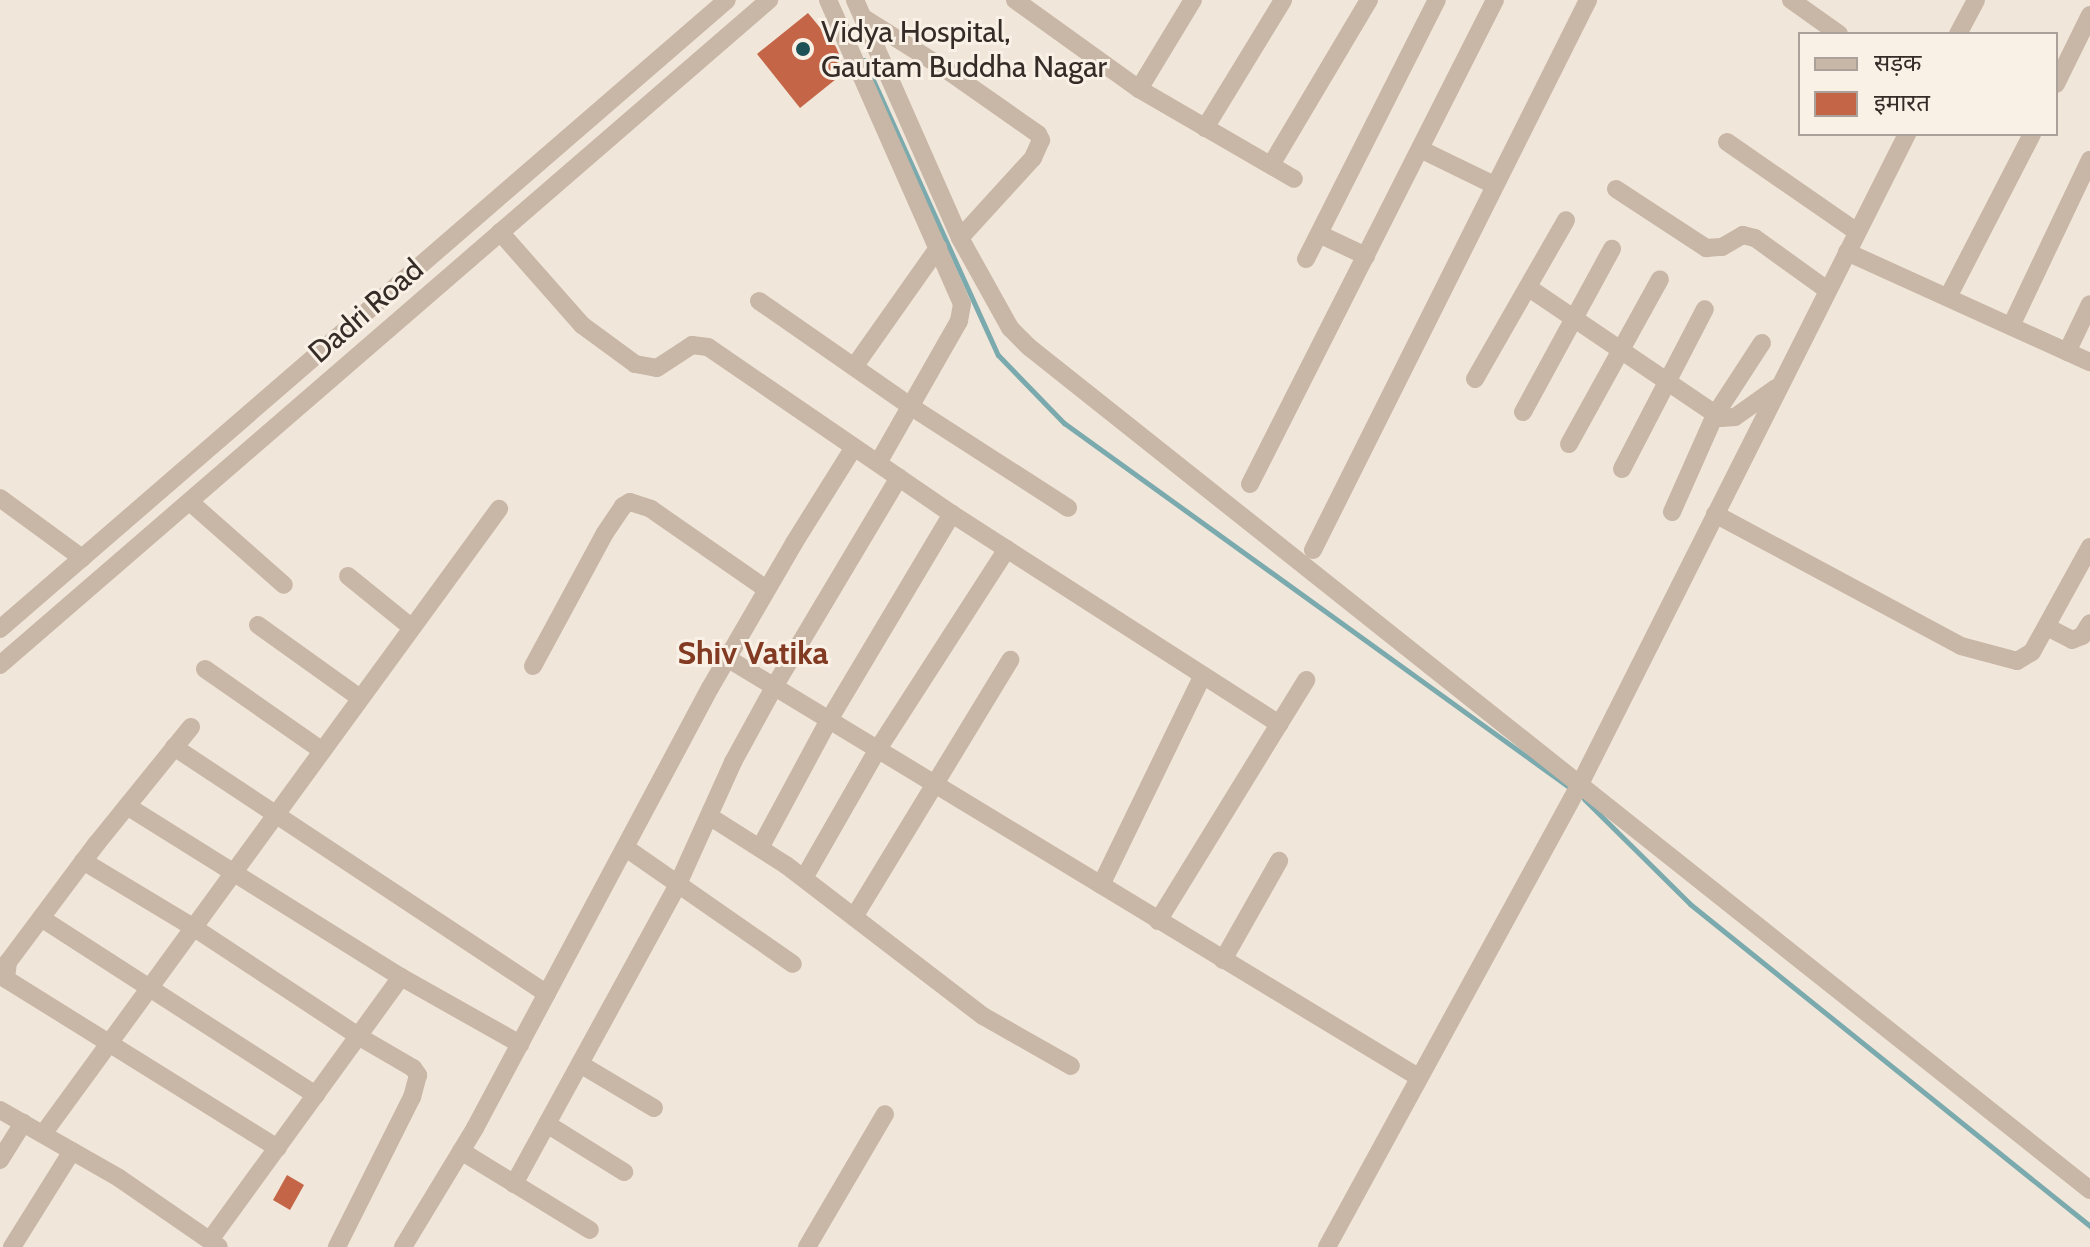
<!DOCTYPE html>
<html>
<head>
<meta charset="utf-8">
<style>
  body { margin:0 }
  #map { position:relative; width:2090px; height:1247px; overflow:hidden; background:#f1e6da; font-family:Cabin,"Noto Sans Devanagari",sans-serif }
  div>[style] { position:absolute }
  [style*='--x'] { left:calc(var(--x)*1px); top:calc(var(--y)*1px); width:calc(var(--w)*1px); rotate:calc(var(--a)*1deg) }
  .stream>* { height:5px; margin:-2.5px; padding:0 2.5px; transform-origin:2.5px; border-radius:2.5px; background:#7aaaad }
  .building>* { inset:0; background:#c36546 }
  .minor>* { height:18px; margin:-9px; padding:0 9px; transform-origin:9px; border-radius:9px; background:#c8b6a6 }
  .dots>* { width:22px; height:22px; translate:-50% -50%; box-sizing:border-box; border:4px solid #f9f0e6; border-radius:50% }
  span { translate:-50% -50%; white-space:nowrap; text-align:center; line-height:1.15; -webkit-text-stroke:6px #f9f0e6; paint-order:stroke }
  .poi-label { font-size:30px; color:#352b27 }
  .left { translate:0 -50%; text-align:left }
  .street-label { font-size:30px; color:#352b27 }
  .neighbourhood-label { font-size:32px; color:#823a22; font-weight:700 }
  .legend { position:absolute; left:1798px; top:32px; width:260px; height:104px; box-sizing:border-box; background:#f9f0e6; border:2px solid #aba19a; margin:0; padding:10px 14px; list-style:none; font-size:24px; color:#352b27 }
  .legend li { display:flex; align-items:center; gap:16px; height:40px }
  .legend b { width:40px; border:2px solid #aba19a }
</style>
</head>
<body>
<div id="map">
  <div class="stream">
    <div style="--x:864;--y:60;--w:324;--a:65.6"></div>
    <div style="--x:998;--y:355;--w:95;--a:45.9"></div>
    <div style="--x:1064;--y:423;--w:628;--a:35.79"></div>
    <div style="--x:1584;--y:799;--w:149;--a:44.7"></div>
    <div style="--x:1690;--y:904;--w:514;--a:38.83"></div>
  </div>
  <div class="building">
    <div style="clip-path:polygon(808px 13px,836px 47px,846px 71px,800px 108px,757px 54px)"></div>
    <div style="clip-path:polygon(287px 1175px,304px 1185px,290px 1210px,273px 1200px)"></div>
  </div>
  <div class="minor">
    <div style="--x:828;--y:0;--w:332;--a:66.2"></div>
    <div style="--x:962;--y:304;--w:17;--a:100"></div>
    <div style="--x:959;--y:321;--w:163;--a:119.7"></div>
    <div style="--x:855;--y:0;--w:260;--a:66.2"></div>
    <div style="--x:960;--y:238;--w:103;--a:60.9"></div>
    <div style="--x:1010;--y:328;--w:27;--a:45"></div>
    <div style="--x:1029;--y:347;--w:1355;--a:38.47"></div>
    <div style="--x:1015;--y:0;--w:153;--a:35.7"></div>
    <div style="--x:1139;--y:89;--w:179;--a:30.1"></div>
    <div style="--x:1791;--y:0;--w:59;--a:35.3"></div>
    <div style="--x:864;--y:18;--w:99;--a:32.2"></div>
    <div style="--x:948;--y:71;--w:110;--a:35"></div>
    <div style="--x:1038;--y:134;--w:7;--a:63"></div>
    <div style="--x:1041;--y:140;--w:20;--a:114"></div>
    <div style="--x:1033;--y:158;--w:108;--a:132.4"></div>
    <div style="--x:1958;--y:34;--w:38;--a:-62"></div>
    <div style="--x:2056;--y:84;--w:77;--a:-63.8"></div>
    <div style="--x:1139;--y:89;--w:104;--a:-58.8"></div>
    <div style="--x:1205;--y:128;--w:150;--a:-58.6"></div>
    <div style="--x:1727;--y:142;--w:158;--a:34.7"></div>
    <div style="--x:1420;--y:149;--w:82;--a:25.9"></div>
    <div style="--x:1271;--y:165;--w:192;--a:-59.3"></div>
    <div style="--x:1616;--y:189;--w:108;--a:33.2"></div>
    <div style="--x:1706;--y:248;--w:16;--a:-4"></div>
    <div style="--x:1722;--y:247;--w:24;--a:-30"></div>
    <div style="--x:1743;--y:235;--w:12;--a:14"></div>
    <div style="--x:1755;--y:238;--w:89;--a:35.8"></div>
    <div style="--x:500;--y:232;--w:124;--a:48.6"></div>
    <div style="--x:582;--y:325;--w:66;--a:36.3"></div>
    <div style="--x:635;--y:364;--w:22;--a:10"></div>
    <div style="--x:657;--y:368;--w:42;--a:-33.3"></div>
    <div style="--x:692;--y:345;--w:16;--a:7"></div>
    <div style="--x:708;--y:347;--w:296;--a:34.4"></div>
    <div style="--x:952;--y:514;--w:389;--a:32.7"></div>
    <div style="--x:1319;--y:234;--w:52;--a:25.1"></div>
    <div style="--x:1847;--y:252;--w:267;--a:24.4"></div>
    <div style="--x:1306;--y:259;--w:290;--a:-63.2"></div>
    <div style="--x:1529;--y:288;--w:232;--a:34.1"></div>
    <div style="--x:1721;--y:418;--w:14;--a:-4"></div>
    <div style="--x:1735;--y:417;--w:50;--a:-35.3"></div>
    <div style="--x:1948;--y:297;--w:183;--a:-62.7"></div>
    <div style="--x:759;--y:301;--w:184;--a:34.8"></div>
    <div style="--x:910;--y:406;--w:188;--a:32.8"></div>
    <div style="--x:2011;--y:326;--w:184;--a:-64.6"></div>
    <div style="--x:2067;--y:352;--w:53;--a:-64.4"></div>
    <div style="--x:854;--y:367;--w:146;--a:-54.8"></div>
    <div style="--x:1475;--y:379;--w:183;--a:-60.2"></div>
    <div style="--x:1523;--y:412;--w:186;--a:-61.4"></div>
    <div style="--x:1569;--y:444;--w:188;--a:-61.1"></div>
    <div style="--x:1622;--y:469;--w:180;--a:-62.6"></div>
    <div style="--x:1250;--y:484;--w:542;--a:-63.15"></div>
    <div style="--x:0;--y:498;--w:102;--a:36.2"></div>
    <div style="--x:190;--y:502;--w:125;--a:41.4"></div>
    <div style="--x:1672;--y:512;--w:106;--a:-66.1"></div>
    <div style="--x:1715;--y:415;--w:86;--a:-56.9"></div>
    <div style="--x:1715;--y:514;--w:279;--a:28.2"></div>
    <div style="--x:1961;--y:646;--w:58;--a:15"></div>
    <div style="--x:2017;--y:661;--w:17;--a:-31"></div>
    <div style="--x:2032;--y:652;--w:120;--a:-61.1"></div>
    <div style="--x:1313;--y:550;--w:615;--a:-63.43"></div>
    <div style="--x:348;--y:576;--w:81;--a:39"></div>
    <div style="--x:258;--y:625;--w:125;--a:35.6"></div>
    <div style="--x:2047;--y:627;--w:28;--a:27"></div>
    <div style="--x:2072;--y:640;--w:11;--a:-22"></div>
    <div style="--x:2082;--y:636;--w:15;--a:-58"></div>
    <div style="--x:0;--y:629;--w:961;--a:-40.87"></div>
    <div style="--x:727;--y:658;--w:808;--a:31.23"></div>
    <div style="--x:0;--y:665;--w:1017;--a:-40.85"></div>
    <div style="--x:533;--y:666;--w:151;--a:-61.6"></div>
    <div style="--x:605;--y:533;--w:32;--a:-56"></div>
    <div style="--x:623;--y:506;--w:8;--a:-30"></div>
    <div style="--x:630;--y:502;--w:22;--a:18"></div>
    <div style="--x:651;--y:509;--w:140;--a:34.8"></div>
    <div style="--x:205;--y:669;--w:141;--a:34.9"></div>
    <div style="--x:191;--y:727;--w:149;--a:129"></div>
    <div style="--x:97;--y:843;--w:149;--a:126.8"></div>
    <div style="--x:8;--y:962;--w:17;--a:97"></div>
    <div style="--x:6;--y:979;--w:320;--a:31.9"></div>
    <div style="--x:174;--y:747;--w:447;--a:33.5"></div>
    <div style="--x:127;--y:806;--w:323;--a:32"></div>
    <div style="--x:401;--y:977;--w:137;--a:29.4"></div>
    <div style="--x:709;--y:816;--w:91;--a:32.5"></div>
    <div style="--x:786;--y:865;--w:248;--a:37.5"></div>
    <div style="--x:983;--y:1016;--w:101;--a:29.6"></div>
    <div style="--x:626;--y:848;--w:203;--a:34.8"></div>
    <div style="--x:760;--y:848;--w:145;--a:-61.7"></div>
    <div style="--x:829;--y:720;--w:240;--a:-59.2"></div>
    <div style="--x:83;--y:861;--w:128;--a:31"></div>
    <div style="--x:193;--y:927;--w:198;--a:33.4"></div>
    <div style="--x:358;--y:1036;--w:64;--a:30.2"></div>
    <div style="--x:413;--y:1068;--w:9;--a:54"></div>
    <div style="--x:418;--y:1075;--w:23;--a:105"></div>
    <div style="--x:412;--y:1097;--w:168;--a:116.6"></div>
    <div style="--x:804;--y:878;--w:149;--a:-60.2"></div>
    <div style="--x:878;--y:749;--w:238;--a:-57.2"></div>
    <div style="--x:1101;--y:885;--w:233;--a:-64.1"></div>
    <div style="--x:854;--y:917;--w:301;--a:-58.7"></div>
    <div style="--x:41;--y:918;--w:327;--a:32.8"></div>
    <div style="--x:1158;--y:921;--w:283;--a:-58.4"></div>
    <div style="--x:1223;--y:960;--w:114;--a:-60.5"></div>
    <div style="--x:580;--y:1064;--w:86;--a:30.7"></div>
    <div style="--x:0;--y:1110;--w:137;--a:29.7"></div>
    <div style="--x:119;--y:1178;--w:121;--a:34.6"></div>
    <div style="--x:547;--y:1124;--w:91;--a:31.9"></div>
    <div style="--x:43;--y:1134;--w:774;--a:-53.89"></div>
    <div style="--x:461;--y:1151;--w:151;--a:31.5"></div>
    <div style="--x:0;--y:1160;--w:44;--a:-58.1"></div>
    <div style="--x:514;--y:1184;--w:342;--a:-61.3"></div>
    <div style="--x:678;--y:884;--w:134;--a:-65.7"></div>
    <div style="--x:733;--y:762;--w:85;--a:-61.3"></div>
    <div style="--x:774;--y:687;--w:244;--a:-59.2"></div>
    <div style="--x:210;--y:1240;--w:325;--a:-54"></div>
    <div style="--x:12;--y:1247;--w:113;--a:-58"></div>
    <div style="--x:403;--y:1247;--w:139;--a:-58.8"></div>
    <div style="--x:475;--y:1128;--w:499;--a:-61.9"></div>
    <div style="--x:710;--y:688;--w:168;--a:-59.9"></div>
    <div style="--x:794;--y:543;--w:113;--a:-58"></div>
    <div style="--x:807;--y:1247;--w:154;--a:-59.6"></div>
    <div style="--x:1327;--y:1247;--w:528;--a:-61.35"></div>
    <div style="--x:1580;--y:784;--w:728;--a:-63.29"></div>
  </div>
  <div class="dots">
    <div style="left:803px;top:49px;background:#1e5155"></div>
  </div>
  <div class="poi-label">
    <span class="left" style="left:821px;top:49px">Vidya Hospital,<br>Gautam Buddha Nagar</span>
  </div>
  <div class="street-label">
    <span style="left:366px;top:311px;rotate:-41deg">Dadri Road</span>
  </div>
  <div class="neighbourhood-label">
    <span style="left:753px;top:653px">Shiv Vatika</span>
  </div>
  <ul class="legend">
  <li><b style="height:10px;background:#c8b6a6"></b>सड़क</li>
  <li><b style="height:22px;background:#c36546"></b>इमारत</li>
  </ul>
</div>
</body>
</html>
